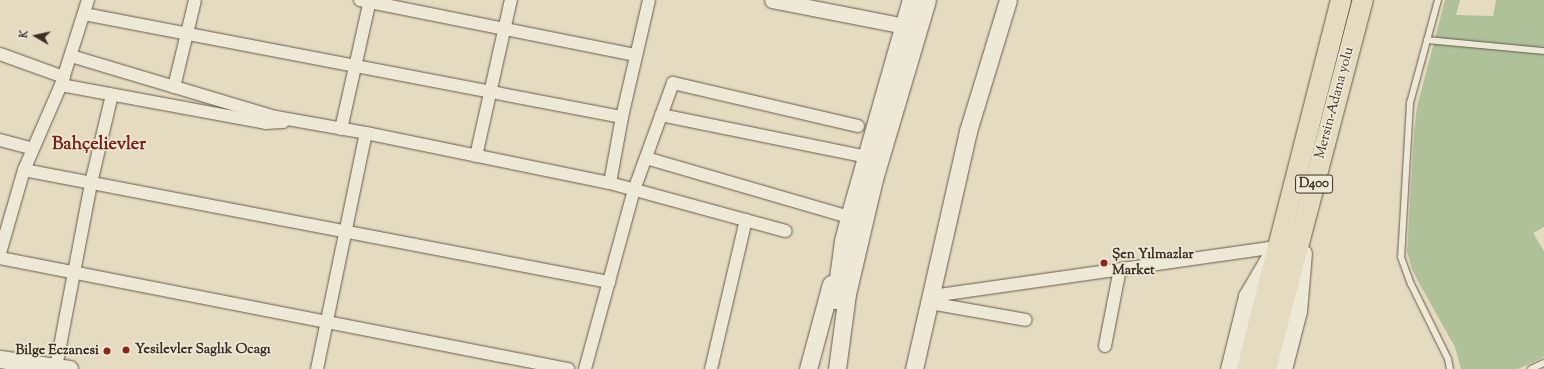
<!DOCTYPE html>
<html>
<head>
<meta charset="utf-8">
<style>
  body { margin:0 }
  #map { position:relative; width:1544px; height:369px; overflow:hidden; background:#e5dbc0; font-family:"Sorts Mill Goudy",serif }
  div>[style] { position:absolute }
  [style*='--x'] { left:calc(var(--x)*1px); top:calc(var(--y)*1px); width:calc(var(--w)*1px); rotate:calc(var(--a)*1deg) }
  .green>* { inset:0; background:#aec198 }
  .roads { filter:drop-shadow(0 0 1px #655b4c) drop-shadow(0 0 1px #655b4c) }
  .service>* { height:6px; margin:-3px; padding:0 3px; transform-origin:3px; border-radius:3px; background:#eee8d6 }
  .minor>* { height:12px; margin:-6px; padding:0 6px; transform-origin:6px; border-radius:6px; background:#eee8d6 }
  .tertiary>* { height:15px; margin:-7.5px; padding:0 7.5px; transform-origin:7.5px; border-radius:7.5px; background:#eee8d6 }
  .secondary>* { height:17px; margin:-8.5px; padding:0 8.5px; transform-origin:8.5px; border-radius:8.5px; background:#eee8d6 }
  .trunk>* { height:20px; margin:-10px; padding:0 10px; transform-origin:10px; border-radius:10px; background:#e5dbc0 }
  .dots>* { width:11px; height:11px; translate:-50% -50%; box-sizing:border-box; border:2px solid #eee8d6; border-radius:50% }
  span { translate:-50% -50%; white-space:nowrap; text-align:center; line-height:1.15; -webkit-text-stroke:3.5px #eee8d6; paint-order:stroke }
  .shield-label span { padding:1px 3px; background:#eee8d6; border:1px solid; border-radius:3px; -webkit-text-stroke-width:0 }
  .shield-label { font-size:13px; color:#3a3025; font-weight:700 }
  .street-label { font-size:14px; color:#3a3025 }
  .poi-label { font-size:14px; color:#3a3025; font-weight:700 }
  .left { translate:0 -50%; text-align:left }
  .right { translate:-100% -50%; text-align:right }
  .district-label { font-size:18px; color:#7a1f14; font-weight:700 }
  .north { position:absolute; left:16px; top:16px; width:40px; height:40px; -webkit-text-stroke:3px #eee8d6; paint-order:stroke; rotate:279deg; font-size:11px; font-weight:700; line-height:16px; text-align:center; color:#3a3025 }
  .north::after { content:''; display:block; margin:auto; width:14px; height:18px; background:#3a3025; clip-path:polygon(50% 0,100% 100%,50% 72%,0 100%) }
</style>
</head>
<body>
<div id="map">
  <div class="green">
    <div style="clip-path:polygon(1445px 0,1460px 0,1456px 15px,1493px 16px,1496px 0,1544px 0,1544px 227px,1533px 233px,1544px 251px,1544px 357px,1518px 369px,1461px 369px,1455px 347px,1419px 283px,1412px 269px,1407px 252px,1414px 131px,1417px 107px)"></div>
  </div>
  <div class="roads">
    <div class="service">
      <div style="--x:1438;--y:0;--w:107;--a:105.2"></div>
      <div style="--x:1410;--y:103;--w:154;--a:93.3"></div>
      <div style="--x:1401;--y:257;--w:29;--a:70"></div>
      <div style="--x:1411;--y:284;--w:84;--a:63.7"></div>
      <div style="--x:1448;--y:359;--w:10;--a:79"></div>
      <div style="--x:1427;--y:40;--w:118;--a:5.4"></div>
      <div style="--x:1531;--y:369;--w:14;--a:-25"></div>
    </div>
    <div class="minor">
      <div style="--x:360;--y:0;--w:280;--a:11.3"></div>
      <div style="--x:84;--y:14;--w:548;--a:10.84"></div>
      <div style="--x:0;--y:54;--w:68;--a:19.8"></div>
      <div style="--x:71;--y:56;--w:214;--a:16.6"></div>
      <div style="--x:276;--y:117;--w:91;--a:10.1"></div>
      <div style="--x:366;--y:133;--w:249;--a:11.6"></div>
      <div style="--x:610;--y:183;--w:182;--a:15.3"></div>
      <div style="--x:61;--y:85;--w:208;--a:10.5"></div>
      <div style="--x:266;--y:123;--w:17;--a:-3"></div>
      <div style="--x:174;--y:87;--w:89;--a:-76.4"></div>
      <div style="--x:661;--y:115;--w:210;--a:11.5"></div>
      <div style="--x:341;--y:129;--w:132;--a:-77.3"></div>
      <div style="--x:0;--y:140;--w:34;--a:15"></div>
      <div style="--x:476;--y:156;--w:160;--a:-77.4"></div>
      <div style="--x:646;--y:158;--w:211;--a:16.2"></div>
      <div style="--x:24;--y:170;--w:596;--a:10.84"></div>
      <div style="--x:610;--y:183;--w:67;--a:-79.7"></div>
      <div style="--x:622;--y:117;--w:120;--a:-77"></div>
      <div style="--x:0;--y:253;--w:86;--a:-73.9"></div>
      <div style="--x:24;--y:170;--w:93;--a:-66.5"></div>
      <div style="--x:61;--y:85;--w:89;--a:-72.4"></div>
      <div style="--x:0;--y:258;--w:579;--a:11.06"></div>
      <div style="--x:932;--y:296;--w:348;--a:-8.1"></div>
      <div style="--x:930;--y:303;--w:97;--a:10"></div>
      <div style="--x:1105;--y:346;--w:78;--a:-79"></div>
      <div style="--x:56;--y:367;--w:187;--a:-79.2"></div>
      <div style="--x:91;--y:183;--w:90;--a:-76.6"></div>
      <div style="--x:317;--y:369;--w:241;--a:-78.3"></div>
      <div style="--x:585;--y:369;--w:186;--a:-74.7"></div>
      <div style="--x:634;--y:190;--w:114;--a:-70"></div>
      <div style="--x:673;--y:83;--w:190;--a:13.1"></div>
      <div style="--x:711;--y:369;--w:153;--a:-76.8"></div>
    </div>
    <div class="tertiary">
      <div style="--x:772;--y:0;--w:135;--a:11.1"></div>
    </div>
    <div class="secondary">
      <div style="--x:835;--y:300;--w:60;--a:-82.3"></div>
      <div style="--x:843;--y:241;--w:25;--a:-76"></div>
      <div style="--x:849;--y:217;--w:226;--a:-74.1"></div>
      <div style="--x:0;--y:359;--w:70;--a:8.2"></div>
      <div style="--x:808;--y:369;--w:88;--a:-74.9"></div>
      <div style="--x:837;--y:369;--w:76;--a:-82.4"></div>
      <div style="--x:847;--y:294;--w:118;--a:-76.8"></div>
      <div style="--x:874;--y:179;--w:187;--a:-73.5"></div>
      <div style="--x:914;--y:369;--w:244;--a:-77.2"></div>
      <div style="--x:968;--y:131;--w:137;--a:-73"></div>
      <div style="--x:1229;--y:369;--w:75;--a:-76.1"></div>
      <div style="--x:1247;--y:296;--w:53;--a:-59.6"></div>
      <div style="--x:1283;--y:369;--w:60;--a:-75.5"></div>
      <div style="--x:1298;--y:311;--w:58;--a:-85.1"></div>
    </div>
    <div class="trunk">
      <div style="--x:1247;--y:369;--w:381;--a:-75.7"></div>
      <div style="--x:1266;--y:369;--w:382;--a:-75.3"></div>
    </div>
  </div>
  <div class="dots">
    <div style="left:1104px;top:263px;background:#8f2418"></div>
    <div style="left:126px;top:350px;background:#8f2418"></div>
    <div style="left:107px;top:351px;background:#8f2418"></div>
  </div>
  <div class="shield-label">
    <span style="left:1314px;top:184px">D400</span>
  </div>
  <div class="street-label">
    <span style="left:1335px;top:103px;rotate:-75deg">Mersin-Adana yolu</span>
  </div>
  <div class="poi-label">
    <span class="left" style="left:1112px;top:263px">Şen Yılmazlar<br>Market</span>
    <span class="left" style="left:135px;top:350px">Yesilevler Saglık Ocagı</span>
    <span class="right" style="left:99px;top:351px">Bilge Eczanesi</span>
  </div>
  <div class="district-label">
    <span style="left:99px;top:145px">Bahçelievler</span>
  </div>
  <div class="north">K</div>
</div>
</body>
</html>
